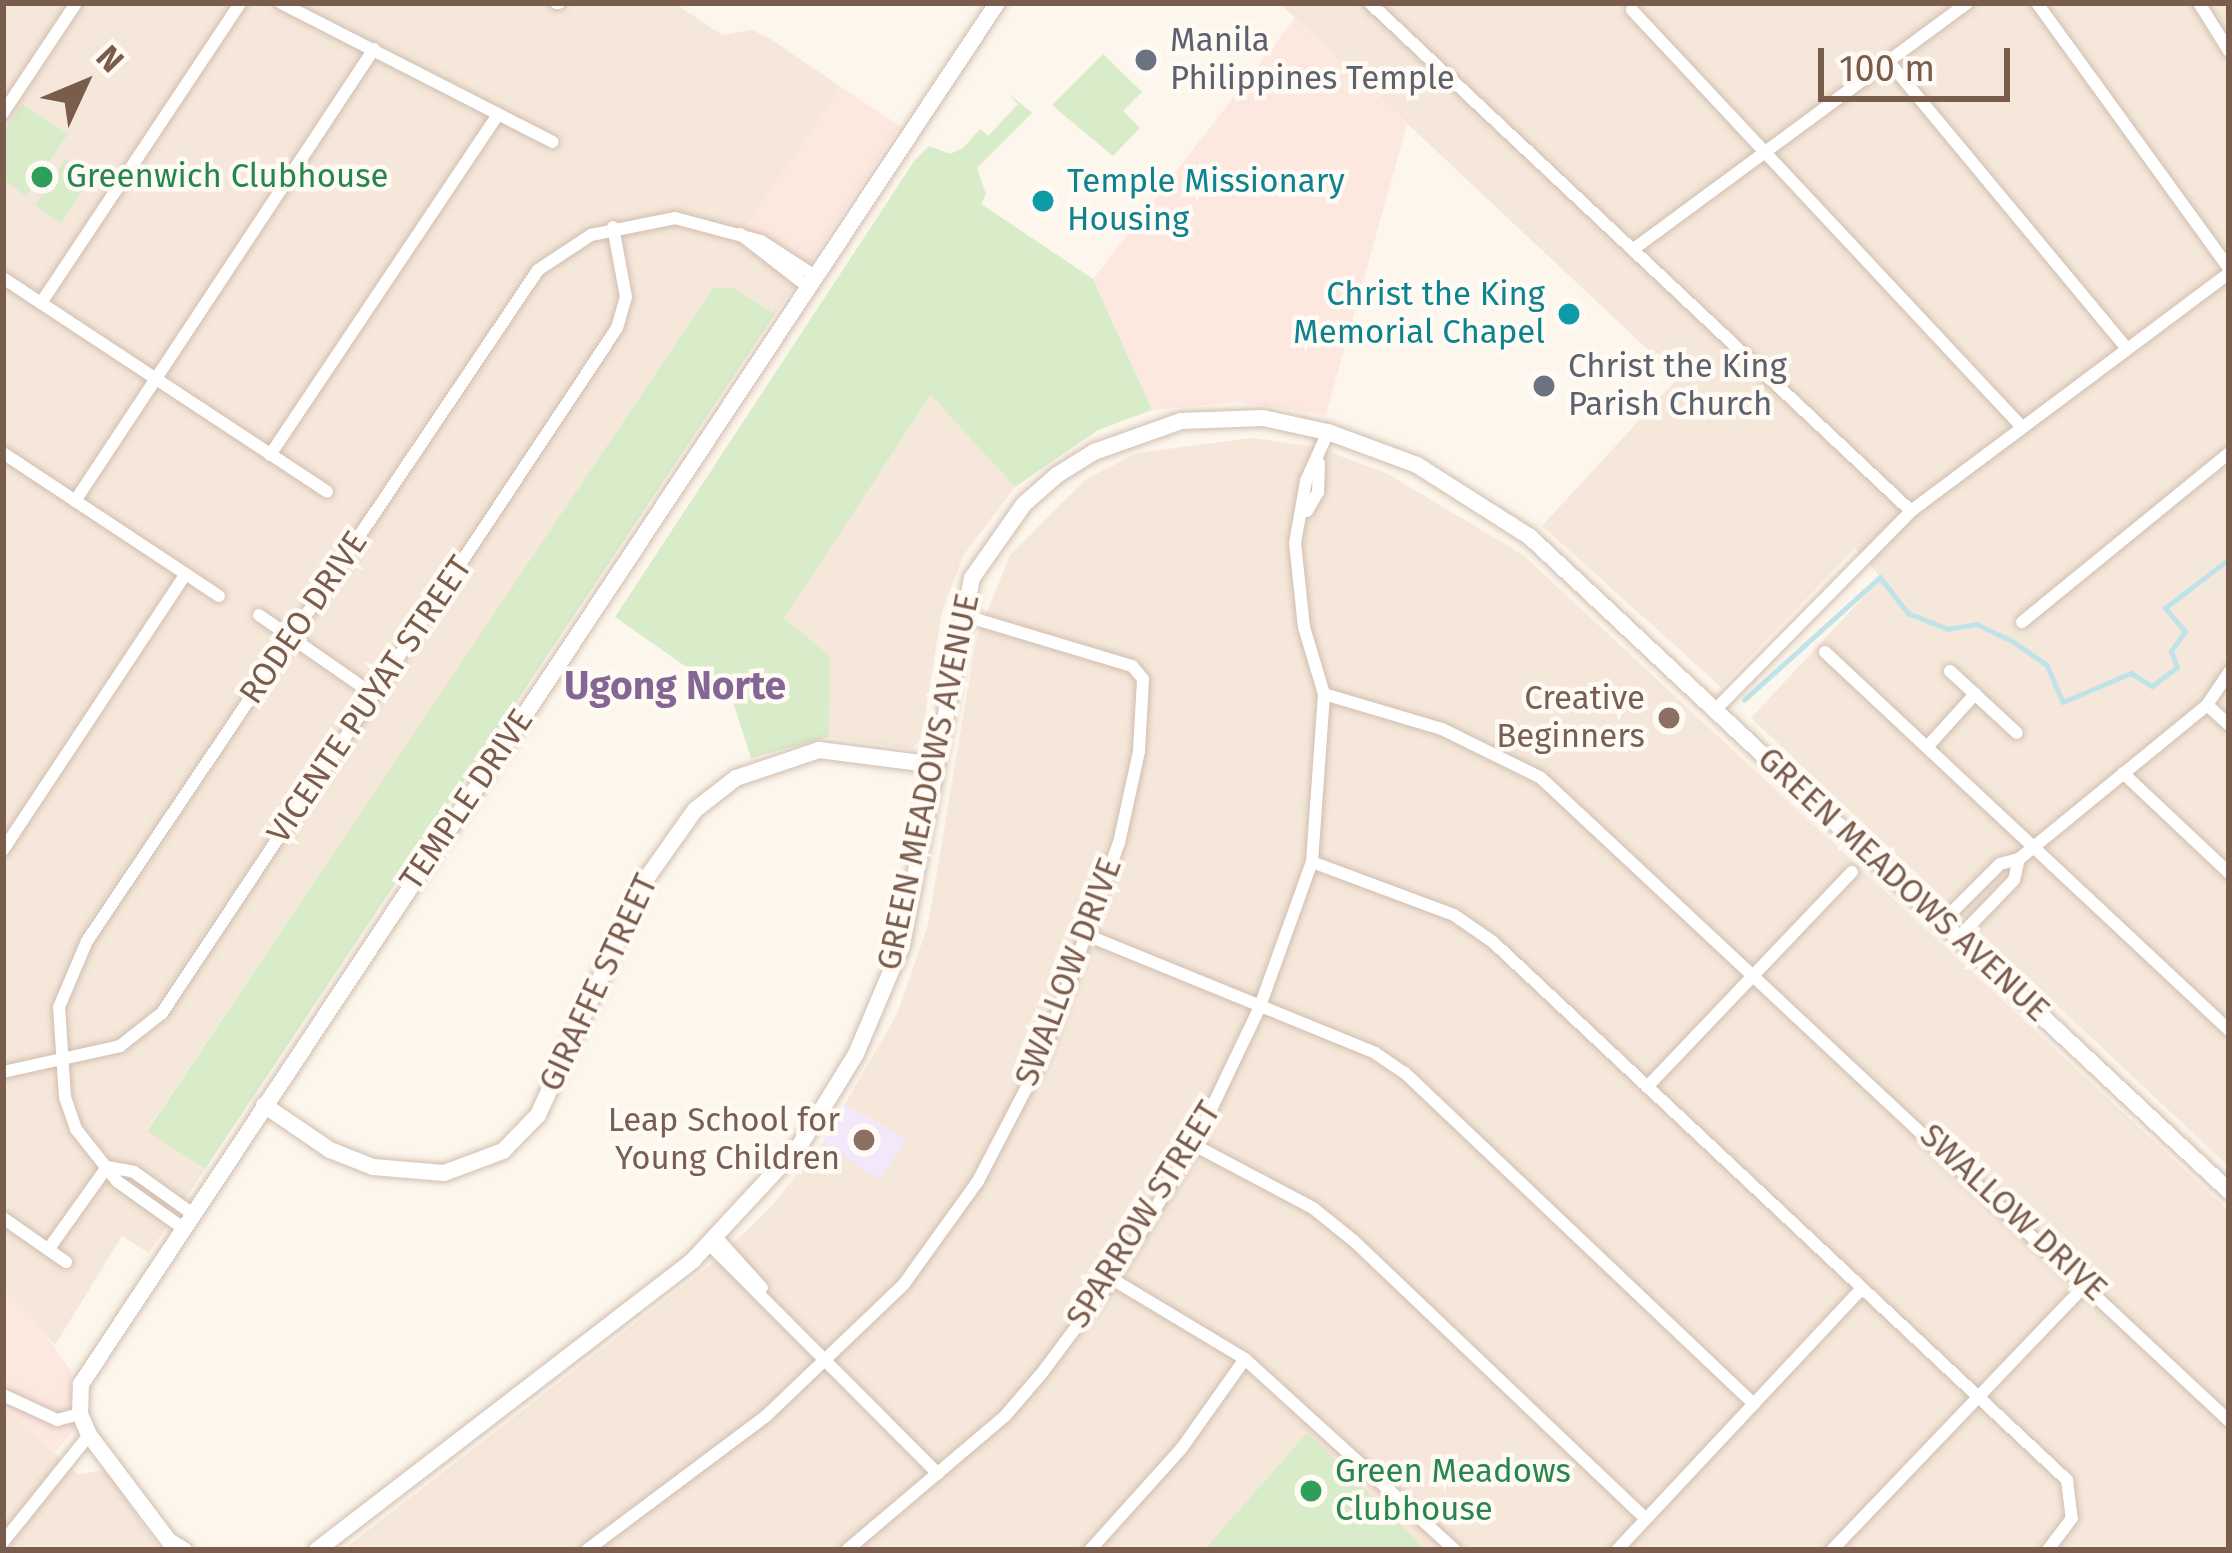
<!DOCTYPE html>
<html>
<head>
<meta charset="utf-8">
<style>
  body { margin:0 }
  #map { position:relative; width:2232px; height:1553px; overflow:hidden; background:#fdf6ec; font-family:"Fira Sans",sans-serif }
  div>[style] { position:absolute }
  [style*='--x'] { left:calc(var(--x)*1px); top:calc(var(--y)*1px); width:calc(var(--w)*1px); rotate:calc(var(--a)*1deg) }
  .residential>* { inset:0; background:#f5e8da }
  .commercial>* { inset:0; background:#fde8e0 }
  .education>* { inset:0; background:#f3e8fa }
  .green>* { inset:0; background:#d8ecc9 }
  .stream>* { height:4.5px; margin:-2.25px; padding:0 2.25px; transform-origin:2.25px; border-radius:2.25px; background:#bfe3e8 }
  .roads { filter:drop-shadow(0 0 3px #d1beb0) drop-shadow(0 0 3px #d1beb0) }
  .street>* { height:12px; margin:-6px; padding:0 6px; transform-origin:6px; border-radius:6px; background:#fff }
  .secondary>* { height:16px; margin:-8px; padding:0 8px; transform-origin:8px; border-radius:8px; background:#fff }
  .dots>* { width:33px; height:33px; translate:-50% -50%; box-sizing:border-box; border:6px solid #fffaf3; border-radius:50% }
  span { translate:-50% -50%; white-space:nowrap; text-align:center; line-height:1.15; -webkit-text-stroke:9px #fffaf3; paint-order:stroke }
  .worship-label { font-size:33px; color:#5b616d }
  .left { translate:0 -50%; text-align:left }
  .leisure-label { font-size:33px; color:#27864d }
  .culture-label { font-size:33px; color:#0d838f }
  .right { translate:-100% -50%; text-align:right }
  .street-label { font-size:33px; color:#7a5c4d }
  .education-label { font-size:33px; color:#785e54 }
  .quarter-label { font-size:39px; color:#846695; font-weight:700 }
  .frame { position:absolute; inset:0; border:6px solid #7a5c4d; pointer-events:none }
  .north { position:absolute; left:24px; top:24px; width:120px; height:120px; -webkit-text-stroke:9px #fffaf3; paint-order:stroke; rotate:46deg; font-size:33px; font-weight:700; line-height:48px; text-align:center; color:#7a5c4d }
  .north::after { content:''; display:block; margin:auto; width:42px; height:54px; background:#7a5c4d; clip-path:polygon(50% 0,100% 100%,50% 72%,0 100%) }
  .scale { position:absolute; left:1818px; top:48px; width:192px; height:54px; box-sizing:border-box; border:6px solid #7a5c4d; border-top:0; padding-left:15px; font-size:36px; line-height:42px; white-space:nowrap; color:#7a5c4d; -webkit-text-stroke:9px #fffaf3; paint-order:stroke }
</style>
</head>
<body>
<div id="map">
  <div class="residential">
    <div style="clip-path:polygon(3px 3px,674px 3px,722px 35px,752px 30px,769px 38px,841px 87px,746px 227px,791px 257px,813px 257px,775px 314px,732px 287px,714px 289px,147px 1130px,205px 1169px,149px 1253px,122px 1236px,55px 1345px,3px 1291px)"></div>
    <div style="clip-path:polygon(1279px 3px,2229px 3px,2229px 1167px,1751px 718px,1881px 578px,1855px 548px,1721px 687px,1542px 526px,1678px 378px)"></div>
    <div style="clip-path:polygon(932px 394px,1015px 487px,963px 556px,942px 612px,921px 740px,911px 749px,829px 737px,830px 656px,783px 618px)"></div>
    <div style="clip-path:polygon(1252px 438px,1316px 447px,1388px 474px,1522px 554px,2229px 1211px,2229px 1550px,343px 1550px,713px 1263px,771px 1207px,823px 1142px,897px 1014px,928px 925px,976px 640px,1010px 555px,1086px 479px,1137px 453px)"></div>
    <div style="clip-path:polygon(3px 1407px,78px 1474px,106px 1470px,160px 1550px,3px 1550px)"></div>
  </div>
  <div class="commercial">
    <div style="clip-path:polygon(1295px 18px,1407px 124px,1326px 415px,1239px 402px,1152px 410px,1093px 279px)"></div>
    <div style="clip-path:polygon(841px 87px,900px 126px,813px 257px,792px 258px,746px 227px)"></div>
    <div style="clip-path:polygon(3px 1291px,24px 1307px,71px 1370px,74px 1430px,54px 1453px,3px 1407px)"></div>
  </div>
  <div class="education">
    <div style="clip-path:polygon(845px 1104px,906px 1139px,880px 1180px,823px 1142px)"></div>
  </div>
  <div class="green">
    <div style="clip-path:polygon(1103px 54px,1142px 92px,1123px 111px,1140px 128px,1113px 156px,1052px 105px)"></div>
    <div style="clip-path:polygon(1008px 93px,1032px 113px,977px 168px,986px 194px,981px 204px,1093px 279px,1152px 410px,1098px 430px,1015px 487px,931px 395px,784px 618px,830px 656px,829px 737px,751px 758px,732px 699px,615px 617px,915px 160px,929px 146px,950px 154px,963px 148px,980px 129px,988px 136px,1018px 104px)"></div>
    <div style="clip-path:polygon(22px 104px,68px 134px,26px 196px,3px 180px,3px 133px)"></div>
    <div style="clip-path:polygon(65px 159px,92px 177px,61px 223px,35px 205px)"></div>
    <div style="clip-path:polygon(732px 287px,775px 314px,205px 1169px,147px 1131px,713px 288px)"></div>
    <div style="clip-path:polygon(1307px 1433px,1427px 1550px,1204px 1550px)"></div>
  </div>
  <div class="stream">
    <div style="--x:1744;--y:700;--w:183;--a:-42.1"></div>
    <div style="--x:1880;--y:577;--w:46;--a:52.1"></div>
    <div style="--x:1908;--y:613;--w:43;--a:21.8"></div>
    <div style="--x:1948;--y:629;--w:29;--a:-10"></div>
    <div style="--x:1977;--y:624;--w:41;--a:25.9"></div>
    <div style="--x:2014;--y:642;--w:40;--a:34.9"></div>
    <div style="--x:2047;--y:665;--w:40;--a:66.6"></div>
    <div style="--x:2063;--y:702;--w:74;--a:-23.1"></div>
    <div style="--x:2131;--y:673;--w:25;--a:32"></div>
    <div style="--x:2152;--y:686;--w:31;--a:-37"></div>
    <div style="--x:2177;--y:667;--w:17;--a:-111"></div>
    <div style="--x:2171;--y:651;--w:24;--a:-54"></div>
    <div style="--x:2185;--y:632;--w:31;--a:-130"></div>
    <div style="--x:2165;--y:608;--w:81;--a:-37.4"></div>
  </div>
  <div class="roads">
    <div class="street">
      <div style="--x:281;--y:3;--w:305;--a:27.1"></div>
      <div style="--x:556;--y:3;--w:3;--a:0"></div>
      <div style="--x:1370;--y:3;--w:742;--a:43.2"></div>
      <div style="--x:2037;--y:3;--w:327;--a:54.1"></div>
      <div style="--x:2199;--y:3;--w:57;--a:58"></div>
      <div style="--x:1632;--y:10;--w:570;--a:46.92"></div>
      <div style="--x:1889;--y:62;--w:368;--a:50.3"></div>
      <div style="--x:3;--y:113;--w:132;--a:-56.4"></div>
      <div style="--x:740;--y:234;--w:86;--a:37.9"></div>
      <div style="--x:1635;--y:248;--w:413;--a:-36.4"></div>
      <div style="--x:3;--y:278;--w:388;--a:33.4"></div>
      <div style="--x:41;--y:303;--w:360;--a:-56.4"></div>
      <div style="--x:3;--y:453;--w:259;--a:33.5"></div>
      <div style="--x:270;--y:455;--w:410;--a:-56.2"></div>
      <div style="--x:75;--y:501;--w:542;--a:-56.52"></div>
      <div style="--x:1307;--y:511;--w:22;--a:-60"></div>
      <div style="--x:1318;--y:492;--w:29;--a:-88"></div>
      <div style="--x:259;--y:615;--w:140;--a:34.8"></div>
      <div style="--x:2022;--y:622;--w:267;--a:-39.2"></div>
      <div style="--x:1825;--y:652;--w:553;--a:43.1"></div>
      <div style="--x:1950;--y:671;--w:91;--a:42.8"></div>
      <div style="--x:1324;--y:694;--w:123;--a:16.5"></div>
      <div style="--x:1442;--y:729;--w:110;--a:26.3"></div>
      <div style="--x:1541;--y:778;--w:942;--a:43.06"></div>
      <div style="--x:2207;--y:705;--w:30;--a:42"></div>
      <div style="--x:1716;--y:709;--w:278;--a:-45.4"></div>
      <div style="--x:1911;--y:511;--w:397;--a:-36.8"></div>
      <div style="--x:1927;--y:747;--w:72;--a:-47.8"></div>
      <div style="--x:2123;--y:773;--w:146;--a:43.3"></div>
      <div style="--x:3;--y:850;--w:331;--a:-56.5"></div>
      <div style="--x:1312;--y:862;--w:152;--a:20.5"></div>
      <div style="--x:1454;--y:915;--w:47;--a:34.7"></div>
      <div style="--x:1493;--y:942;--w:787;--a:43.15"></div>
      <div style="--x:2067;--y:1480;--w:38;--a:83"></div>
      <div style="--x:2072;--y:1518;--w:40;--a:127"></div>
      <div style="--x:1942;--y:922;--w:82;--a:-45"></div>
      <div style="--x:2000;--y:864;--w:20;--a:-15"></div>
      <div style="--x:2019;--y:859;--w:243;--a:-39.3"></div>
      <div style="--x:2207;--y:705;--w:40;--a:-56"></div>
      <div style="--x:1089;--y:936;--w:309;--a:22.2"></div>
      <div style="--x:1375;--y:1053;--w:36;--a:34"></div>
      <div style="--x:1405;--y:1073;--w:481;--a:43.5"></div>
      <div style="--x:1959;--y:937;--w:79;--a:-46"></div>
      <div style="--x:2014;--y:880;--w:22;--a:-77"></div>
      <div style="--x:3;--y:1072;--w:120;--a:-12.5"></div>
      <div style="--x:120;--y:1046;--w:53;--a:-38.2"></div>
      <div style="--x:162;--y:1013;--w:822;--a:-56.41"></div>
      <div style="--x:617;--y:328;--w:32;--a:-74"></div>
      <div style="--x:626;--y:297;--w:71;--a:-100.5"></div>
      <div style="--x:1647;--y:1087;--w:297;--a:-46.4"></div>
      <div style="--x:1194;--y:1145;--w:135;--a:27.9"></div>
      <div style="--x:1313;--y:1208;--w:53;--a:38.8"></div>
      <div style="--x:1354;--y:1241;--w:403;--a:43.6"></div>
      <div style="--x:107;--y:1167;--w:27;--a:10"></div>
      <div style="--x:134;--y:1172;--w:69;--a:35.5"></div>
      <div style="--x:3;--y:1218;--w:77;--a:34.9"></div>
      <div style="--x:180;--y:1226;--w:77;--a:-144.5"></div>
      <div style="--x:117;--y:1181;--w:66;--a:-128.3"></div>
      <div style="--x:76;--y:1129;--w:34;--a:-109"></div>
      <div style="--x:65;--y:1097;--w:90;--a:-93.8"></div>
      <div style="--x:59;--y:1007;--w:72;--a:-67"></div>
      <div style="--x:87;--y:941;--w:808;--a:-56.09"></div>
      <div style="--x:538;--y:270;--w:64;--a:-33.4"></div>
      <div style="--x:591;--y:235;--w:86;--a:-11.4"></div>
      <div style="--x:675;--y:218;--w:89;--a:15"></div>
      <div style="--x:761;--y:241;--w:64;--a:32.9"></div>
      <div style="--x:717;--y:1238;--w:67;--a:48"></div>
      <div style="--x:710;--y:1245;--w:323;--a:45.1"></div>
      <div style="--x:50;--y:1247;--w:98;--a:-54.5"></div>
      <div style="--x:1112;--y:1279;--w:155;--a:31"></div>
      <div style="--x:1245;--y:1359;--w:284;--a:42.3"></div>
      <div style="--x:3;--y:1395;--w:60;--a:24.8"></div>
      <div style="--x:57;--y:1420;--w:24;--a:-15"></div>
      <div style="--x:3;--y:1542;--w:137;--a:-51.2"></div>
      <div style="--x:587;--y:1550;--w:222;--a:-36.8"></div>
      <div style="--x:765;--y:1417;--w:192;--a:-43.7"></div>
      <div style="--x:904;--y:1284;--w:127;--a:-54.3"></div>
      <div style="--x:978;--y:1181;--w:134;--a:-62.5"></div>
      <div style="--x:1040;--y:1062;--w:233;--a:-70.2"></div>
      <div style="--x:1119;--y:843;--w:94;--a:-77.7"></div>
      <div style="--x:1139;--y:751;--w:72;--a:-86.8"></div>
      <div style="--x:1143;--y:679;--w:17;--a:-130"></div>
      <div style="--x:1132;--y:666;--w:160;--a:-163.3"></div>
      <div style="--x:847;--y:1550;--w:207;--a:-40.3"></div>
      <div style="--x:1005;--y:1416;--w:57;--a:-49.3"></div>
      <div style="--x:1042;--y:1373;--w:117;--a:-53.3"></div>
      <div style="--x:1112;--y:1279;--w:157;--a:-58.5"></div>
      <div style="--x:1194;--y:1145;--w:151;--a:-64.5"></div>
      <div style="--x:1259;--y:1009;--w:156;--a:-70.2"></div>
      <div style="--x:1312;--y:862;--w:168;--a:-85.9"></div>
      <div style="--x:1324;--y:694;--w:70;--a:-106.6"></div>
      <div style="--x:1304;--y:627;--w:84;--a:-96.1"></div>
      <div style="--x:1295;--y:543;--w:63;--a:-79.9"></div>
      <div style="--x:1306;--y:481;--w:54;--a:-65.8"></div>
      <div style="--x:1090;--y:1550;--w:136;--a:-48"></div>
      <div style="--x:1181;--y:1449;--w:110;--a:-54.6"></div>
      <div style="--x:1617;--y:1550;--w:356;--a:-46.9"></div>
      <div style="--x:1832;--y:1550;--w:371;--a:-46.3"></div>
    </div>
    <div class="secondary">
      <div style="--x:264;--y:1105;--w:80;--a:34.3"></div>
      <div style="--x:330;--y:1150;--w:46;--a:21.6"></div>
      <div style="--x:373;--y:1167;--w:71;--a:4.8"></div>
      <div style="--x:444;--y:1173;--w:63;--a:-20.4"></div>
      <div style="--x:503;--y:1151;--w:50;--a:-45.8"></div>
      <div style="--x:538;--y:1115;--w:256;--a:-65.5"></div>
      <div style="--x:644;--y:882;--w:88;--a:-54.7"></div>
      <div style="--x:695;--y:810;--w:52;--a:-38"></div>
      <div style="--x:736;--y:778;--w:88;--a:-18.6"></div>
      <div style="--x:819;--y:750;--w:118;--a:7.3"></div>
      <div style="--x:184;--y:1550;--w:17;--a:-149"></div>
      <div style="--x:169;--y:1541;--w:133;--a:-127"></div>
      <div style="--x:89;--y:1435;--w:23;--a:-113"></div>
      <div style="--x:80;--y:1414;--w:30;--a:-88"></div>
      <div style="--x:81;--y:1384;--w:1657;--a:-56.44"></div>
      <div style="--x:317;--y:1550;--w:475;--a:-37.6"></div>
      <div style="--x:693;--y:1260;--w:157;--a:-47.1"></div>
      <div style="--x:800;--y:1145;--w:107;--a:-58.4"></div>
      <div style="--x:856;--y:1054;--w:118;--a:-67.1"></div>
      <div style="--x:902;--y:945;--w:374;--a:-79.2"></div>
      <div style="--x:972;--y:578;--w:90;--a:-54.9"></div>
      <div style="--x:1024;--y:504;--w:44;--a:-41.3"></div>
      <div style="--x:1057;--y:475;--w:44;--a:-31.9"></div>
      <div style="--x:1094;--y:452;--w:92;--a:-19.6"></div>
      <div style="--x:1181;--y:421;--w:82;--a:-2.1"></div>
      <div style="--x:1263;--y:418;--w:66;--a:12.2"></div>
      <div style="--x:1328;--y:432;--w:95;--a:20.3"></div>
      <div style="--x:1417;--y:465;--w:134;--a:32.5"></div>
      <div style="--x:1530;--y:537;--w:957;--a:43.1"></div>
    </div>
  </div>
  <div class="dots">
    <div style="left:1146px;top:60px;background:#6b7280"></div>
    <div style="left:42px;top:177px;background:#2e9e5b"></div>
    <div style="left:1043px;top:201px;background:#0f9aa8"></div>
    <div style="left:1569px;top:314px;background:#0f9aa8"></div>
    <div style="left:1544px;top:386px;background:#6b7280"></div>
    <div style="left:1669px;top:718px;background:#8d6e63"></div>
    <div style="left:864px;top:1140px;background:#8d6e63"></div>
    <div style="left:1311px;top:1491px;background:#2e9e5b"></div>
  </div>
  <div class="worship-label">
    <span class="left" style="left:1170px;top:60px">Manila<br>Philippines Temple</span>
    <span class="left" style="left:1568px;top:386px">Christ the King<br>Parish Church</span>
  </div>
  <div class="leisure-label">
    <span class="left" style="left:66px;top:177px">Greenwich Clubhouse</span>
    <span class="left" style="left:1335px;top:1491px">Green Meadows<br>Clubhouse</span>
  </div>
  <div class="culture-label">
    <span class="left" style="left:1067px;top:201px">Temple Missionary<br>Housing</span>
    <span class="right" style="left:1545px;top:314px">Christ the King<br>Memorial Chapel</span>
  </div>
  <div class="street-label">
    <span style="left:304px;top:618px;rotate:-56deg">RODEO DRIVE</span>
    <span style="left:370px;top:700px;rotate:-56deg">VICENTE PUYAT STREET</span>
    <span style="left:929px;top:782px;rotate:-78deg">GREEN MEADOWS AVENUE</span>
    <span style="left:467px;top:800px;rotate:-56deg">TEMPLE DRIVE</span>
    <span style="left:1903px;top:885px;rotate:43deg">GREEN MEADOWS AVENUE</span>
    <span style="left:1069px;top:972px;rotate:-69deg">SWALLOW DRIVE</span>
    <span style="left:599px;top:983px;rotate:-65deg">GIRAFFE STREET</span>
    <span style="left:2013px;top:1213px;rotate:43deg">SWALLOW DRIVE</span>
    <span style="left:1144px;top:1215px;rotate:-58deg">SPARROW STREET</span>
  </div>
  <div class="education-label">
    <span class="right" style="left:1645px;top:718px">Creative<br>Beginners</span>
    <span class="right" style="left:840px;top:1140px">Leap School for<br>Young Children</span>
  </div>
  <div class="quarter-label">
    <span style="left:675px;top:686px">Ugong Norte</span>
  </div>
  <div class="frame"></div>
  <div class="north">N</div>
  <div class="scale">100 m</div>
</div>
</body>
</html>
